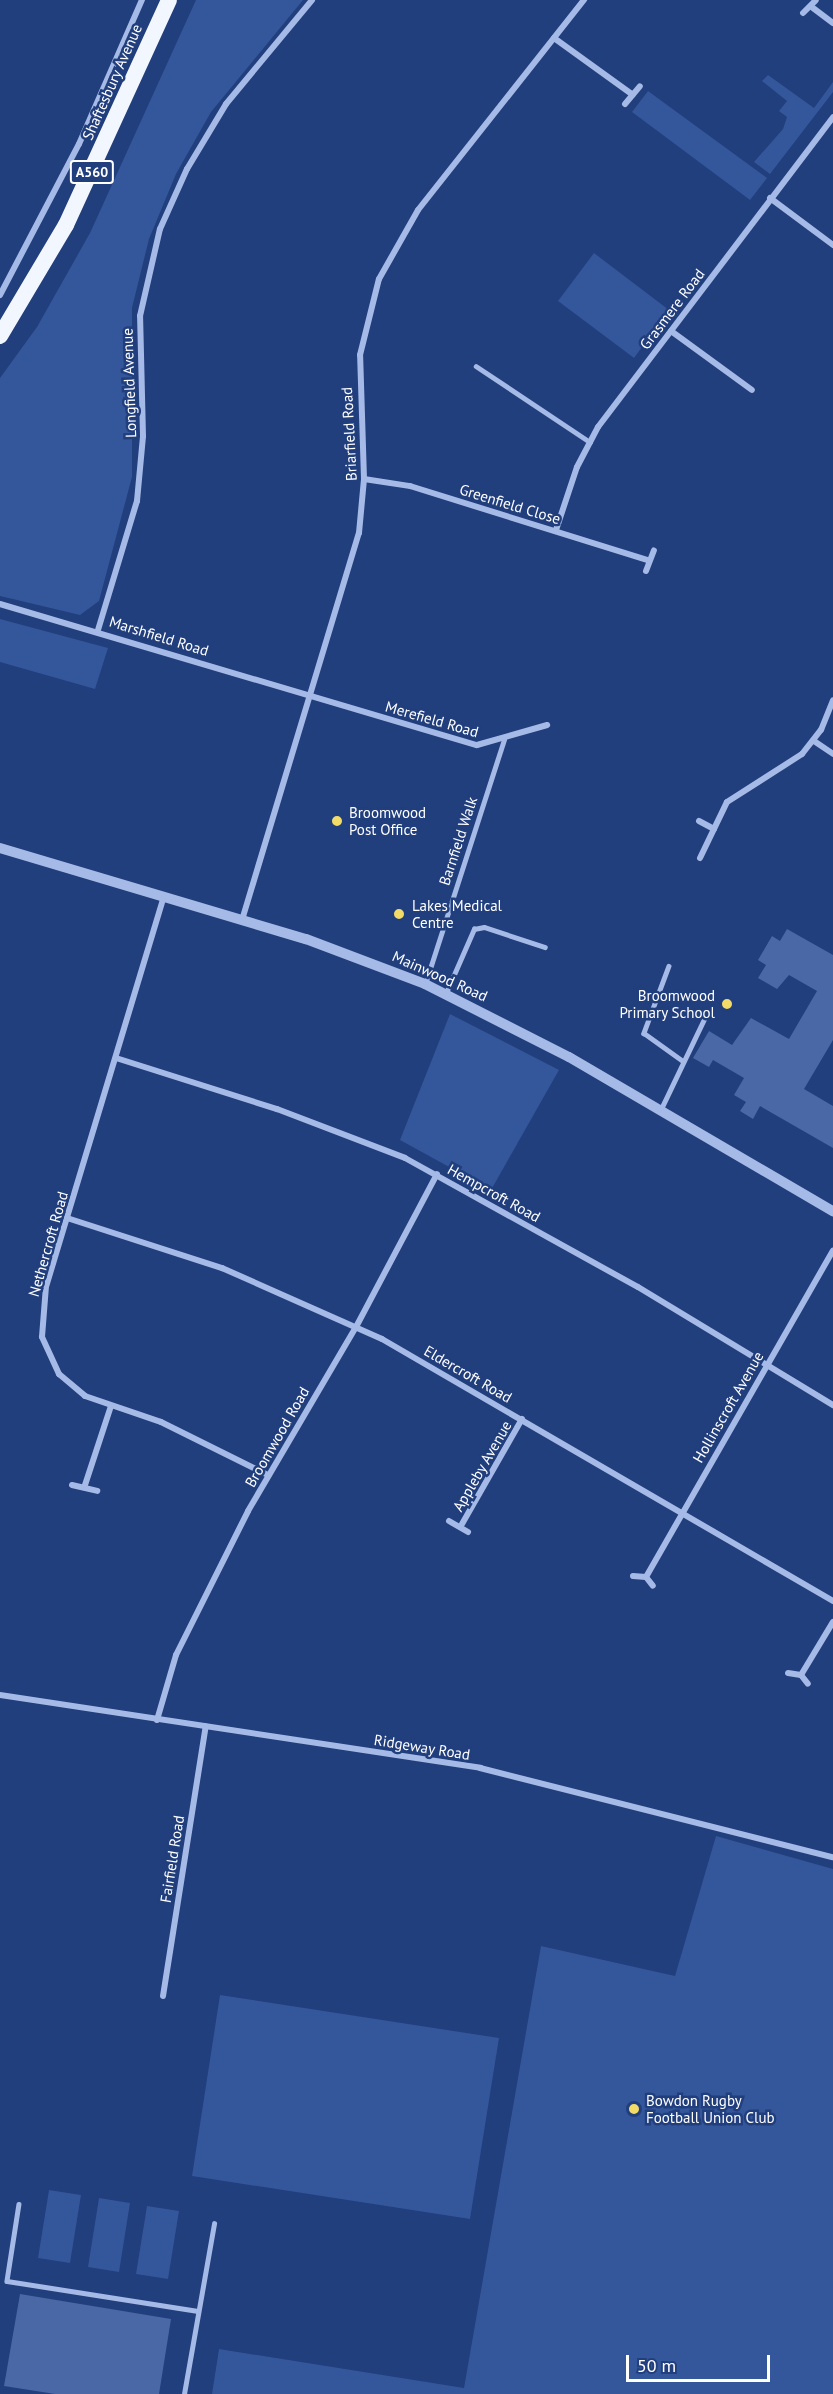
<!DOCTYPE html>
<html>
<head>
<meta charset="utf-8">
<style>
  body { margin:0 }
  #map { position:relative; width:833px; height:2394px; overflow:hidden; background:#213e7d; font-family:"PT Sans",sans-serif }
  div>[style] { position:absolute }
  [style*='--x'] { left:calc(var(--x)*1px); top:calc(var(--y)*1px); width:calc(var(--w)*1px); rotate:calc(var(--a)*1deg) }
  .green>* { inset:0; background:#34569b }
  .building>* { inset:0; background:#4a68a6 }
  .service>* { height:4.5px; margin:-2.25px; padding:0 2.25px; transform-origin:2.25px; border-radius:2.25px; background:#a5bae6 }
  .pedestrian>* { height:5px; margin:-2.5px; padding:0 2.5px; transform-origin:2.5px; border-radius:2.5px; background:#a5bae6 }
  .minor>* { height:6px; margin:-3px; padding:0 3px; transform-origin:3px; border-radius:3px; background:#a5bae6 }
  .tertiary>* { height:10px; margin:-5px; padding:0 5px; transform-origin:5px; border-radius:5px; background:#a5bae6 }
  .trunk>* { height:16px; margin:-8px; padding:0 8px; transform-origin:8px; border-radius:8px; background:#f2f6fe }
  .dots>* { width:16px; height:16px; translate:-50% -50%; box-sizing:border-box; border:3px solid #213e7d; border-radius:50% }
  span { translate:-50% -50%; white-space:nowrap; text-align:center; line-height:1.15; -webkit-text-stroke:5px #213e7d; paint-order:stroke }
  .shield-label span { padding:2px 4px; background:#213e7d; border:2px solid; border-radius:4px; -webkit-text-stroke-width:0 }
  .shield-label { font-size:14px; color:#fff; font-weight:700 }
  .street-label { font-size:15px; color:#fff }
  .poi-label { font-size:15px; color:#fff }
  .left { translate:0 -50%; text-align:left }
  .right { translate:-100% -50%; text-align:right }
  .scale { position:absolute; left:626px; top:2355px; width:144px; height:27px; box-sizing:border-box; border:3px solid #fff; border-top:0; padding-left:8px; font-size:18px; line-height:21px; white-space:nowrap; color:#fff; -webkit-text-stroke:4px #213e7d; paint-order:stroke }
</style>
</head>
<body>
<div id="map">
  <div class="green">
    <div style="clip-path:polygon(196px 0,303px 0,211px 112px,176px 174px,149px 239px,132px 308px,132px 477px,99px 601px,80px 615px,0 596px,0 378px,37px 327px,90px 233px)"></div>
    <div style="clip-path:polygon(768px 75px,814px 108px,833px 82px,833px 92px,770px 174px,754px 162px,783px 129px,787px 117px,779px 111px,787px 101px,762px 81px)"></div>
    <div style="clip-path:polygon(648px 91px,767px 178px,750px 200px,632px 112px)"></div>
    <div style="clip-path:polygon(594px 253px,669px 310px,634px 358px,558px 301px)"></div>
    <div style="clip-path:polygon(0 619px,108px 648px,95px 689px,0 662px)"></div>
    <div style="clip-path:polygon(450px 1014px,559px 1070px,491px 1190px,400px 1140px)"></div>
    <div style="clip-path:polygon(716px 1836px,833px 1869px,833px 2394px,212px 2394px,219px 2349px,464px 2388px,541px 1946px,675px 1976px)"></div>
    <div style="clip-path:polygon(220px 1995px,499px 2038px,470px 2219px,192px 2176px)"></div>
    <div style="clip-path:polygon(49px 2190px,81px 2195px,70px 2263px,38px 2258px)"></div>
    <div style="clip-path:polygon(99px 2198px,130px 2203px,119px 2272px,88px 2267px)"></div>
    <div style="clip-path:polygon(147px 2206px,179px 2211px,168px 2279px,136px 2274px)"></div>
  </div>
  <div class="building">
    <div style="clip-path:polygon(787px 929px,833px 955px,833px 1040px,804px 1089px,833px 1106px,833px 1148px,760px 1106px,753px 1119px,740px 1111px,746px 1102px,734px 1095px,744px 1078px,713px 1060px,709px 1067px,693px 1058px,709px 1031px,732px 1045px,751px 1018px,789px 1039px,817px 991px,789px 975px,777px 989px,758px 978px,766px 965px,758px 960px,772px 936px,780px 941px)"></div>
    <div style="clip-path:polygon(20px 2294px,171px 2319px,159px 2394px,55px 2394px,4px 2386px)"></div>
  </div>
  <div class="service">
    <div style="--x:476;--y:366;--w:137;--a:33.7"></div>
    <div style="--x:669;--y:966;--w:72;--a:110.5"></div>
    <div style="--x:644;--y:1033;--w:48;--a:35.7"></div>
    <div style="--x:446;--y:993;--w:70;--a:-66.4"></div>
    <div style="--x:474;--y:929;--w:10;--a:-11"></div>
    <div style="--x:484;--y:927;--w:64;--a:18.2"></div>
    <div style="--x:661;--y:1109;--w:109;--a:-64.4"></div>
    <div style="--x:19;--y:2204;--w:78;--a:98.9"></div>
    <div style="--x:7;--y:2281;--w:193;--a:8.9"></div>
    <div style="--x:184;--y:2394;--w:173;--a:-80"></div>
  </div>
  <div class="pedestrian">
    <div style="--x:425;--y:984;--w:257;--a:-72.1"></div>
  </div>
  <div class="minor">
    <div style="--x:813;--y:8;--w:25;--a:37"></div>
    <div style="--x:803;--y:13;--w:18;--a:-45"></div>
    <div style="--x:554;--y:38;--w:97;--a:35.8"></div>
    <div style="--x:625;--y:104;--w:23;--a:-50"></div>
    <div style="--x:770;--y:198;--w:79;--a:36.7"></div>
    <div style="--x:0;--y:295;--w:170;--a:-62.4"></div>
    <div style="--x:79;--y:144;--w:157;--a:-66.4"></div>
    <div style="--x:671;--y:331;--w:100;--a:36.1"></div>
    <div style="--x:364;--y:479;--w:47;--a:8.7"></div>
    <div style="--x:410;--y:486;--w:249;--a:17.3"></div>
    <div style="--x:556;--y:530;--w:66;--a:-71.6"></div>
    <div style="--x:577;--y:467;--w:45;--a:-62.3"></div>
    <div style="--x:598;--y:427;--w:389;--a:-52.8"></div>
    <div style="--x:646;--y:571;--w:22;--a:-69"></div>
    <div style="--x:0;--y:604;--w:497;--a:16.5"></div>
    <div style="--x:477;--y:745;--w:73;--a:-15.9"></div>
    <div style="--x:98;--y:630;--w:135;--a:-73.2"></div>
    <div style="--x:137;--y:501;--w:65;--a:-84.7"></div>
    <div style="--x:143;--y:436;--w:120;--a:-91.4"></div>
    <div style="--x:140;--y:316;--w:89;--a:-77.1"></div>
    <div style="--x:160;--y:229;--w:66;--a:-65.8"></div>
    <div style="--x:187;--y:169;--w:76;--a:-59"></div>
    <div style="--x:226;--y:104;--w:135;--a:-50.4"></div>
    <div style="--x:814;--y:741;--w:23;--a:34"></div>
    <div style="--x:699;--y:821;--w:17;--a:28"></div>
    <div style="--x:700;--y:858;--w:62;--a:-64.3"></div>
    <div style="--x:727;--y:802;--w:89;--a:-32.6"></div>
    <div style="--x:802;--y:754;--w:31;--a:-52"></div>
    <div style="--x:821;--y:730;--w:32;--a:-68"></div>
    <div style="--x:164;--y:896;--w:407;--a:106.8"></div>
    <div style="--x:46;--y:1286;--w:51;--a:94.5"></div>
    <div style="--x:42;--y:1337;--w:41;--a:65.3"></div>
    <div style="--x:59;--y:1374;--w:34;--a:40"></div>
    <div style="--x:85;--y:1396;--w:80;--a:18.9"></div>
    <div style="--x:161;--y:1422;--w:119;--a:26.4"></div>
    <div style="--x:242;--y:920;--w:404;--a:-73.2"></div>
    <div style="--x:359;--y:533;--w:54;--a:-84.7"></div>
    <div style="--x:364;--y:479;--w:124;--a:-91.8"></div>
    <div style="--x:360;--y:355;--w:78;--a:-76"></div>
    <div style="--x:379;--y:279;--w:79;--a:-60.5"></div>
    <div style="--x:418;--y:210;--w:268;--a:-51.7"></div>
    <div style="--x:116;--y:1058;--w:169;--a:17.6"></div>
    <div style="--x:277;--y:1109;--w:137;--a:20.9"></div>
    <div style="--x:405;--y:1158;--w:266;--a:29"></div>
    <div style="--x:638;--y:1287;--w:228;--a:31.2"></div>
    <div style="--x:67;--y:1218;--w:163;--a:17.9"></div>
    <div style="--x:222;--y:1268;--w:175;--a:23.9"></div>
    <div style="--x:382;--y:1339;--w:522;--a:30.15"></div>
    <div style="--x:72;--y:1485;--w:26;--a:13"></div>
    <div style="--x:85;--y:1485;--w:83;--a:-71.8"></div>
    <div style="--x:449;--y:1521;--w:22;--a:30"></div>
    <div style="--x:462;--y:1524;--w:121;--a:-60.3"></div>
    <div style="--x:633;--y:1576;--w:13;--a:4"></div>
    <div style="--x:646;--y:1577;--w:11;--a:52"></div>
    <div style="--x:646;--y:1577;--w:376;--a:-60.2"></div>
    <div style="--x:788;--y:1673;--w:13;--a:9"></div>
    <div style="--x:801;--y:1675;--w:11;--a:52"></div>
    <div style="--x:801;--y:1675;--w:62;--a:-58.9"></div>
    <div style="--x:0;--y:1695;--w:486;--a:8.6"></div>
    <div style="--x:480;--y:1768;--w:364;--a:14.2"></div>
    <div style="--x:157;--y:1720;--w:68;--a:-73.7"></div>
    <div style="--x:176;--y:1655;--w:161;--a:-63.4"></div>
    <div style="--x:248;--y:1511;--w:213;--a:-59.6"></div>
    <div style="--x:356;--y:1327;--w:173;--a:-62.1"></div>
    <div style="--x:163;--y:1996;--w:273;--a:-81"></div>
  </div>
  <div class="tertiary">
    <div style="--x:0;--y:848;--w:319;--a:16.6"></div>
    <div style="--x:306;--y:939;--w:127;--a:20.7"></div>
    <div style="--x:425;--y:984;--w:161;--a:26.9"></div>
    <div style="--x:569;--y:1057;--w:306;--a:30.3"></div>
  </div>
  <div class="trunk">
    <div style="--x:0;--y:336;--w:129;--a:-59.3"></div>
    <div style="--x:66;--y:225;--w:247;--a:-65.4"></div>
  </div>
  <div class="dots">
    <div style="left:337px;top:821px;background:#f2dc67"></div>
    <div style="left:399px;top:914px;background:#f2dc67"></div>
    <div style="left:727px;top:1004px;background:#f2dc67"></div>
    <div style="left:634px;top:2109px;background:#f2dc67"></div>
  </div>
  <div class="shield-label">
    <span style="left:92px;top:172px">A560</span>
  </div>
  <div class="street-label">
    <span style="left:112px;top:82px;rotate:-66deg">Shaftesbury Avenue</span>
    <span style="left:672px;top:309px;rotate:-53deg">Grasmere Road</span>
    <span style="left:129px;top:383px;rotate:-92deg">Longfield Avenue</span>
    <span style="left:349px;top:434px;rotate:-93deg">Briarfield Road</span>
    <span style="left:510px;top:504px;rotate:17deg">Greenfield Close</span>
    <span style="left:159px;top:636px;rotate:17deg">Marshfield Road</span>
    <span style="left:432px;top:719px;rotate:16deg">Merefield Road</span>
    <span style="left:458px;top:841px;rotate:-72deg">Barnfield Walk</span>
    <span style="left:440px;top:976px;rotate:24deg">Mainwood Road</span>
    <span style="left:494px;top:1193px;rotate:29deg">Hempcroft Road</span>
    <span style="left:48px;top:1244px;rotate:-74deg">Nethercroft Road</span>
    <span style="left:468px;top:1374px;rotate:30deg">Eldercroft Road</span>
    <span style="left:728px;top:1407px;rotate:-60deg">Hollinscroft Avenue</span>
    <span style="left:277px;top:1437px;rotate:-60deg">Broomwood Road</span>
    <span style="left:482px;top:1466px;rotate:-60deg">Appleby Avenue</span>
    <span style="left:422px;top:1747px;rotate:9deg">Ridgeway Road</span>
    <span style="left:172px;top:1859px;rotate:-81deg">Fairfield Road</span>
  </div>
  <div class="poi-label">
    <span class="left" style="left:349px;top:821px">Broomwood<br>Post Office</span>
    <span class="left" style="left:412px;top:914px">Lakes Medical<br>Centre</span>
    <span class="right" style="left:715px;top:1004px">Broomwood<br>Primary School</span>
    <span class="left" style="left:646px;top:2109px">Bowdon Rugby<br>Football Union Club</span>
  </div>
  <div class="scale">50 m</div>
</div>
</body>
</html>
